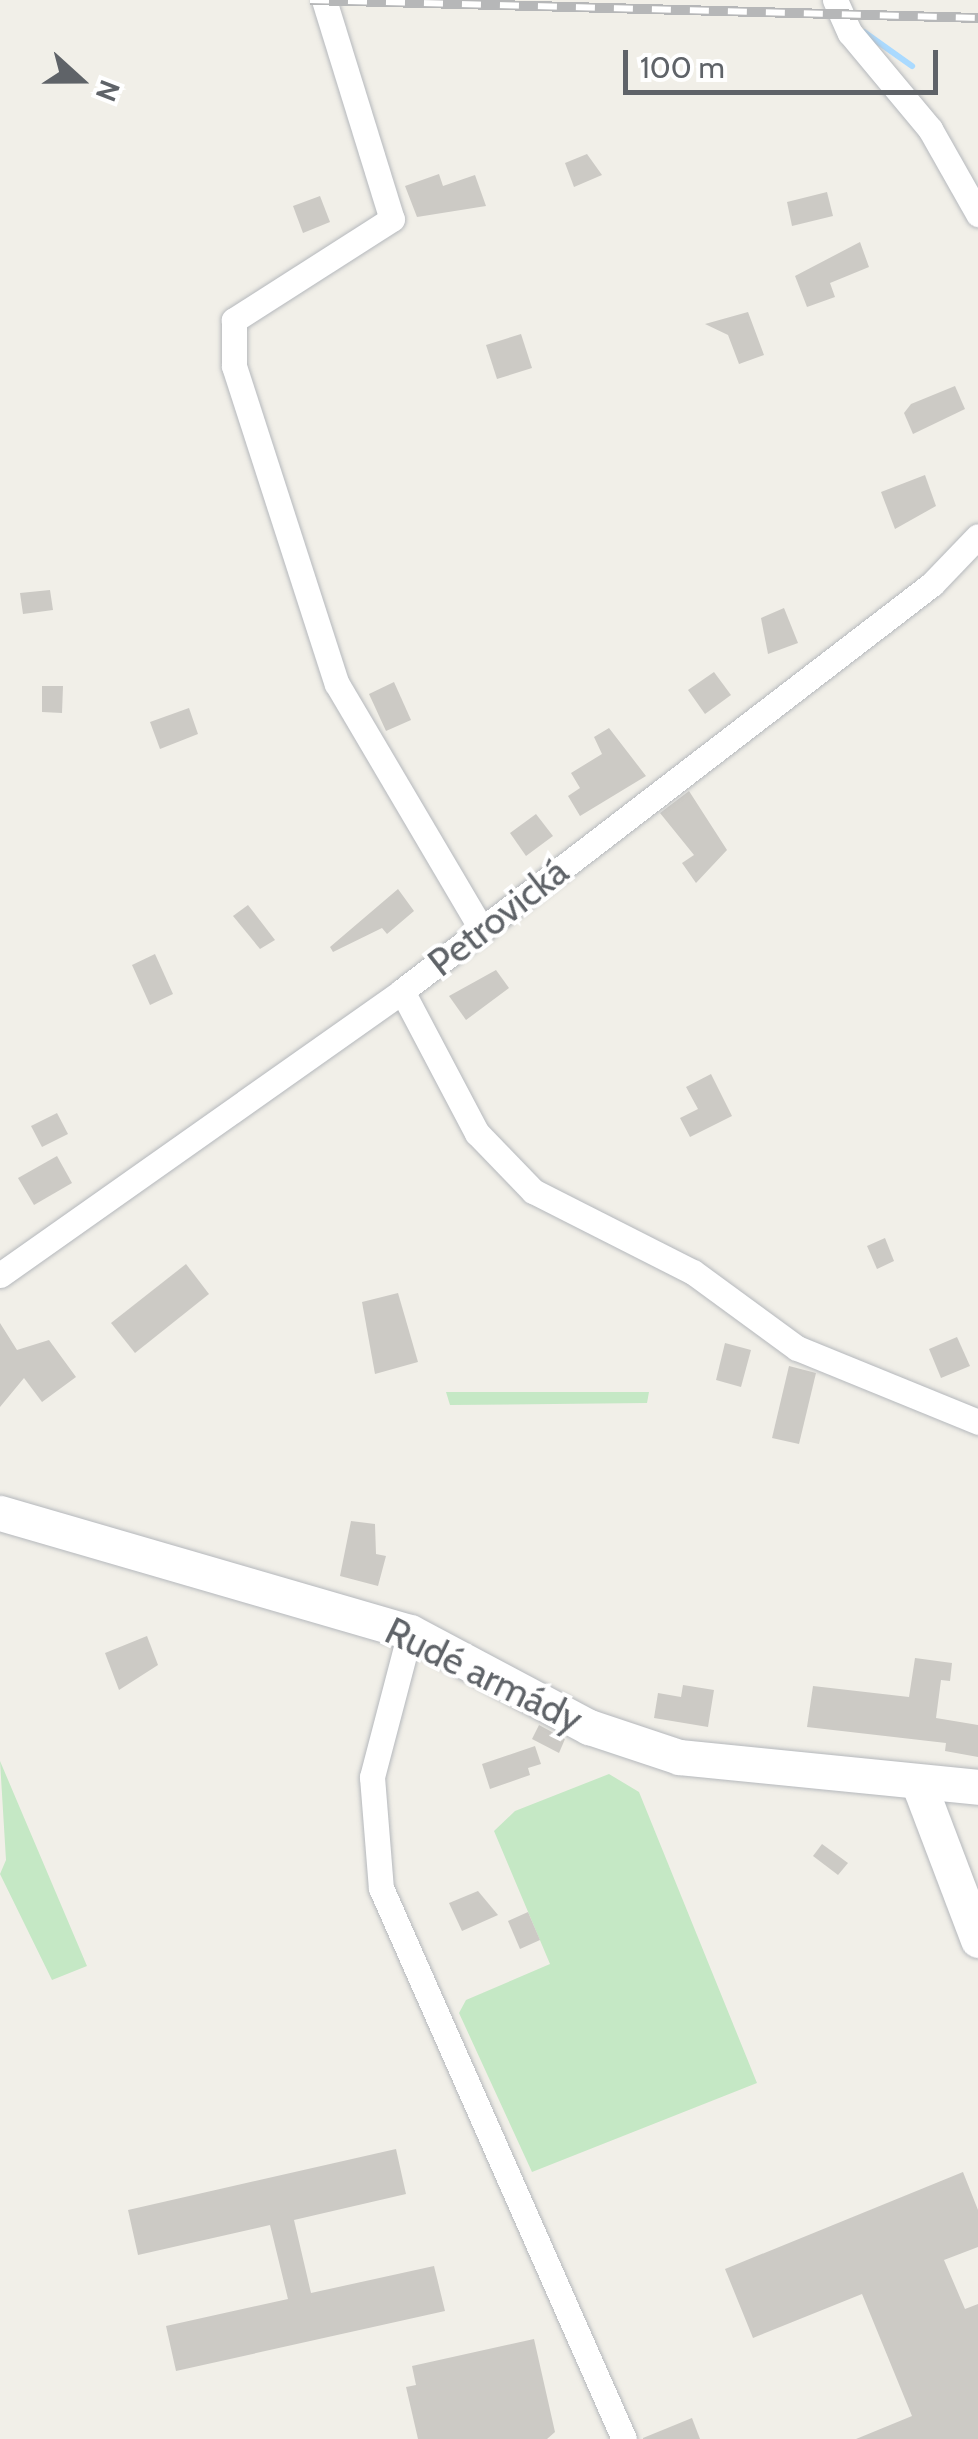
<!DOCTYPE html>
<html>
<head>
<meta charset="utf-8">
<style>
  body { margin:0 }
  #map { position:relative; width:978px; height:2439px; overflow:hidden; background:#f1efe8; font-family:Cabin,sans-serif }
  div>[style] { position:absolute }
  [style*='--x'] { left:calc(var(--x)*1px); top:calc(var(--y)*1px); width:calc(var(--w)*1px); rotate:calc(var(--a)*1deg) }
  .green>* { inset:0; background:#c5e8c5 }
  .stream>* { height:6px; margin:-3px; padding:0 3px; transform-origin:3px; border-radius:3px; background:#aadaff }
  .building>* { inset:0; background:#cccac5 }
  .roads { filter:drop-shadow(0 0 2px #b5b8bc) drop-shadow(0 0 2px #b5b8bc) }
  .street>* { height:25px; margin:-12.5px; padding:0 12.5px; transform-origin:12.5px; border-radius:12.5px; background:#fff }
  .secondary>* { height:35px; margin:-17.5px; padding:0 17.5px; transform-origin:17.5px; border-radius:17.5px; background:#fff }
  .rail>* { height:10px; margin-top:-5px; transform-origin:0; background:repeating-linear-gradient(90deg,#fff 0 19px,#b6b7b8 0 38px); box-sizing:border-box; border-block:2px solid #b6b7b8 }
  span { translate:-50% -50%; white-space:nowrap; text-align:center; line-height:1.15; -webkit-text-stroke:8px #fff; paint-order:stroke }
  .street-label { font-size:38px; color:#5f6368 }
  .north { position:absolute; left:30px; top:30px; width:100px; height:100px; -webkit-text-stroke:8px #fff; paint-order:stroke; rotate:111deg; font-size:28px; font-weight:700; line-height:40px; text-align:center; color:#5f6368 }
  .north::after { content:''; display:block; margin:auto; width:35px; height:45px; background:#5f6368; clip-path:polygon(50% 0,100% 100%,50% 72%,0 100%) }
  .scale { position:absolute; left:623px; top:50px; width:315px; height:45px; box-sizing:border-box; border:5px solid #5f6368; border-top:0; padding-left:12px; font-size:30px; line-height:35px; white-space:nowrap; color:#5f6368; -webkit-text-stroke:8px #fff; paint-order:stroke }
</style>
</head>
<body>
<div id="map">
  <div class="green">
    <div style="clip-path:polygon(446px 1392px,649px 1392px,647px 1403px,450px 1405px)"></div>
    <div style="clip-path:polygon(0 1761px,87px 1966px,52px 1980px,0 1874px,6px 1860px)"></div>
    <div style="clip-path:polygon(609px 1774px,639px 1792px,757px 2083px,532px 2172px,459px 2013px,466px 2000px,550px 1964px,494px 1831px,515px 1811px)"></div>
  </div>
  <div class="stream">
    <div style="--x:864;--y:32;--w:59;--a:35.3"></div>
  </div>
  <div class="building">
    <div style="clip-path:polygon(587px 154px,602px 175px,574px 187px,565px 163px)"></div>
    <div style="clip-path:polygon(439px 174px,443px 186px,475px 175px,486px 206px,417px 217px,405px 186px)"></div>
    <div style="clip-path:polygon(827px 192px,833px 216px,792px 226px,787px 202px)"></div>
    <div style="clip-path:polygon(320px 196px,330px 222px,303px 233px,293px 206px)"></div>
    <div style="clip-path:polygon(860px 242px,869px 267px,830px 283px,835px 297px,807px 307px,795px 276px)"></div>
    <div style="clip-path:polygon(748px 312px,764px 355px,739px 364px,728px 335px,705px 324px)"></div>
    <div style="clip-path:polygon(521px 334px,532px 368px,497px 379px,486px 345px)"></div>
    <div style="clip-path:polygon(955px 386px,965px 409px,913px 434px,904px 413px,911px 404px)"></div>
    <div style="clip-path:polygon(925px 475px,936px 506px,895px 529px,881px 492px)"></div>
    <div style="clip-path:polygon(50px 590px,53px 610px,23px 614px,20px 593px)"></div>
    <div style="clip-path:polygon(784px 608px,798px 643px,768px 654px,761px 618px)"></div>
    <div style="clip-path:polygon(714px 672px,731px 695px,705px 714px,688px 690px)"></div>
    <div style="clip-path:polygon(394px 682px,411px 720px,386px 731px,369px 694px)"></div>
    <div style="clip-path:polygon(42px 686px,63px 686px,62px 713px,42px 712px)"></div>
    <div style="clip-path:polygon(189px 708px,198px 734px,160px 749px,150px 722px)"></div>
    <div style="clip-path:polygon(609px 728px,646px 776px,580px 816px,568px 796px,580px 788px,571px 773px,602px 754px,594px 737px)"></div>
    <div style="clip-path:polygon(689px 791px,727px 850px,696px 883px,682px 863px,694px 855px,660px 813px)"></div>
    <div style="clip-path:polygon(536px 814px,553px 836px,526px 856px,510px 833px)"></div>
    <div style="clip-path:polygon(398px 889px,414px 911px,387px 934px,382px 928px,333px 952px,330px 947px)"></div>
    <div style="clip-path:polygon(248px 905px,275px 940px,260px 949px,233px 916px)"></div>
    <div style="clip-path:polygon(155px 954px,173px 994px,150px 1005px,132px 965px)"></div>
    <div style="clip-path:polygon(496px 970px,509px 988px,466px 1020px,449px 996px)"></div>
    <div style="clip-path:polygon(711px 1074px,732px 1116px,690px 1137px,680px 1118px,698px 1109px,686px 1087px)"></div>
    <div style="clip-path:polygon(57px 1113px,68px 1134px,42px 1147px,31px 1126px)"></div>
    <div style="clip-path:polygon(57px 1156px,72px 1183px,34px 1205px,18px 1178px)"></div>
    <div style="clip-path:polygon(885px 1238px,894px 1261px,877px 1269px,867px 1246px)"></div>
    <div style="clip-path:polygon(186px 1264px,209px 1294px,135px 1353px,111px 1323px)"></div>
    <div style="clip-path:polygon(398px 1293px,418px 1362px,375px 1374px,362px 1302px)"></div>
    <div style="clip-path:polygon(0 1323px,17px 1350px,49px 1340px,76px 1377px,42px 1402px,24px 1378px,0 1407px)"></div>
    <div style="clip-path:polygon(957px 1337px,970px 1366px,941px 1378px,929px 1349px)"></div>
    <div style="clip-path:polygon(725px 1343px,751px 1350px,741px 1387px,716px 1380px)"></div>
    <div style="clip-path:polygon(789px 1366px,816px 1373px,799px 1444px,772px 1438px)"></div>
    <div style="clip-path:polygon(351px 1521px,375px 1524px,376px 1554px,386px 1556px,378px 1586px,340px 1576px)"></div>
    <div style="clip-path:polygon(147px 1636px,158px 1665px,119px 1690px,105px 1653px)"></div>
    <div style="clip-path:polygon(915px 1658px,952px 1663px,950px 1681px,941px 1680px,936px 1718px,978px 1725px,978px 1757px,945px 1751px,946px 1743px,807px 1727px,813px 1686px,909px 1697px)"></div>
    <div style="clip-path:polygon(683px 1685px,714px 1690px,708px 1727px,654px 1718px,658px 1693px,681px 1697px)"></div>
    <div style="clip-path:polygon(539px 1725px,565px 1739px,559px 1753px,532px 1739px)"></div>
    <div style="clip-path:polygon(535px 1746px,541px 1764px,528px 1768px,530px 1775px,490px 1789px,482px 1764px)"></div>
    <div style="clip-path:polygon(822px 1844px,848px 1863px,838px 1875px,813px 1856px)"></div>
    <div style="clip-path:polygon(478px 1891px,498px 1915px,462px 1931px,449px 1903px)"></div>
    <div style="clip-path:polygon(528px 1912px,540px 1940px,520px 1949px,508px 1921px)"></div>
    <div style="clip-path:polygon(396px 2149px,406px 2194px,294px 2220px,311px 2293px,434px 2266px,445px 2311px,176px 2371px,166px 2326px,288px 2299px,270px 2225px,138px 2255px,128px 2210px)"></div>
    <div style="clip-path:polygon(963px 2172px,978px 2210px,978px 2247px,944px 2260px,965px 2309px,978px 2304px,978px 2439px,856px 2439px,912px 2416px,862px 2294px,753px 2338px,725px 2269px)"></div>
    <div style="clip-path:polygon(534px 2339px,555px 2432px,547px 2439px,418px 2439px,406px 2387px,416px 2385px,412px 2366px)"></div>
    <div style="clip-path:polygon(692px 2418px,700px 2439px,643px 2439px,643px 2438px)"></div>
  </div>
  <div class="roads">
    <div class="street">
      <div style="--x:324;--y:0;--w:229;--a:72.8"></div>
      <div style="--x:392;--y:219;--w:188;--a:147.4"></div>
      <div style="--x:234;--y:320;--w:46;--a:90"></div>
      <div style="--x:234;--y:366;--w:334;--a:72.1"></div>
      <div style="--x:337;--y:684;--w:286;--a:59.5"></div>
      <div style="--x:835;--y:0;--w:36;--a:66"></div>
      <div style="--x:850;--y:33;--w:125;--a:50.2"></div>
      <div style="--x:930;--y:129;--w:98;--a:60.5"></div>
      <div style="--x:402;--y:991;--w:161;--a:62.2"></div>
      <div style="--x:477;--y:1133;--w:81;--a:46"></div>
      <div style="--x:533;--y:1191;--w:179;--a:26.9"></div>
      <div style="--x:693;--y:1272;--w:129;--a:36.2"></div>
      <div style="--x:797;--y:1348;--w:196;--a:22.2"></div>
      <div style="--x:0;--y:1275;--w:492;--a:-35.2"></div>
      <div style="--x:402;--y:991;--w:668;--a:-37.52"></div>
      <div style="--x:932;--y:584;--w:66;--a:-46.2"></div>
      <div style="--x:410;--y:1632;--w:150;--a:104.7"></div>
      <div style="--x:372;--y:1777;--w:111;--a:85.4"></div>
      <div style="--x:381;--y:1888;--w:602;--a:66.2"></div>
    </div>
    <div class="secondary">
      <div style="--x:0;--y:1513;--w:427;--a:16.2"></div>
      <div style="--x:410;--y:1632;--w:203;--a:28"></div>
      <div style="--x:589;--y:1727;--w:95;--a:18.4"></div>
      <div style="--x:679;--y:1757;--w:301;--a:5.7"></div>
      <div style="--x:918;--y:1782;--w:169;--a:69.2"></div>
    </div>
  </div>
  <div class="rail">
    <div style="--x:310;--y:0;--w:668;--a:1.54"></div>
  </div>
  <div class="street-label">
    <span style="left:498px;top:917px;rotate:-38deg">Petrovická</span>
    <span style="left:484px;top:1675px;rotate:26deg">Rudé armády</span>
  </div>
  <div class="north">N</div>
  <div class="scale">100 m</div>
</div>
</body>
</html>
